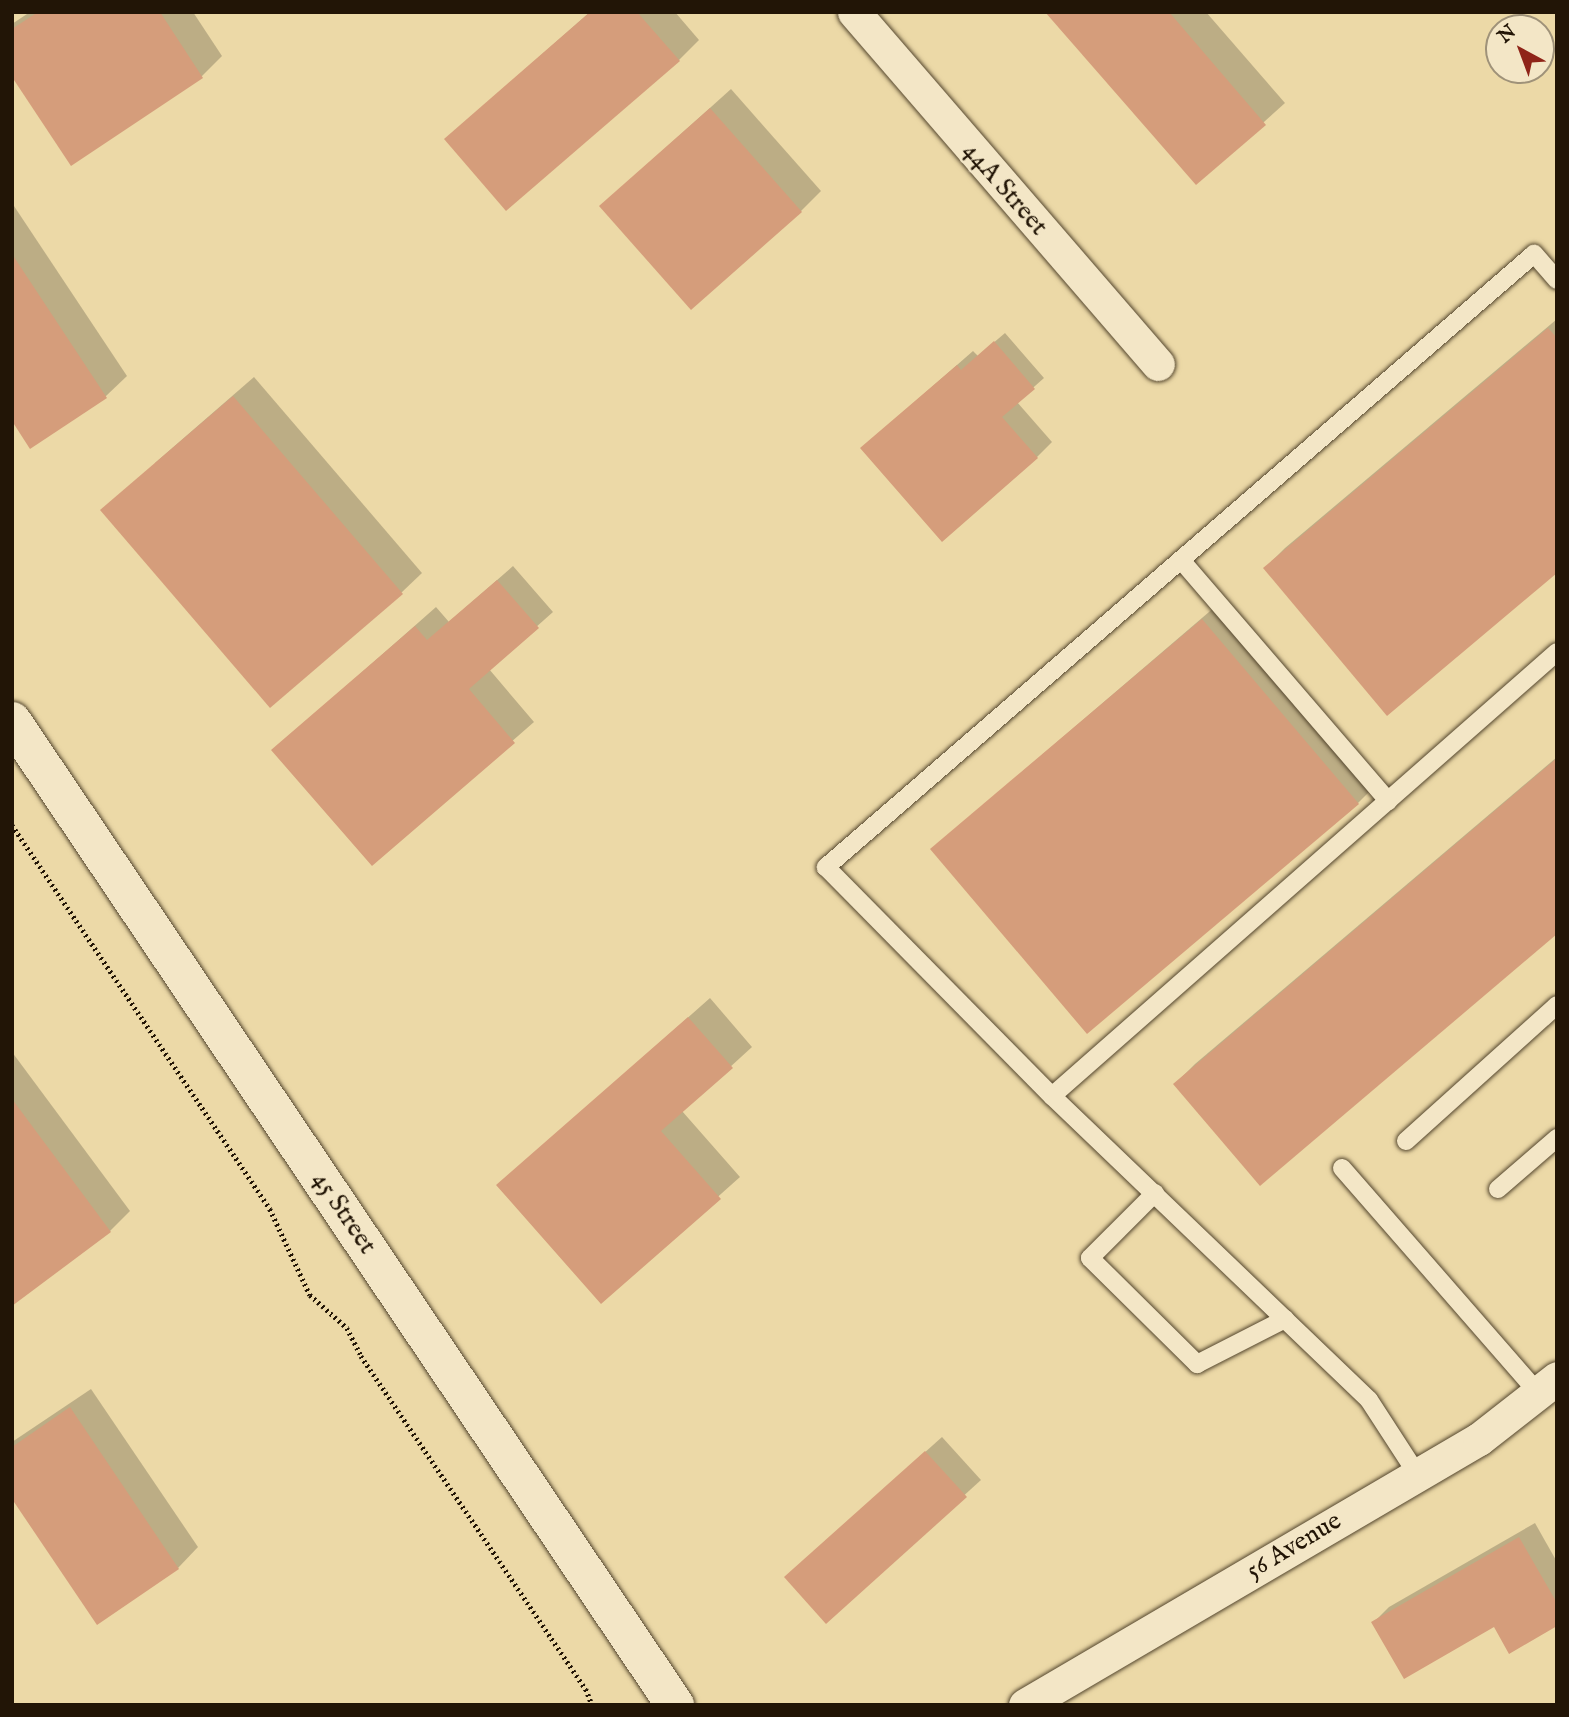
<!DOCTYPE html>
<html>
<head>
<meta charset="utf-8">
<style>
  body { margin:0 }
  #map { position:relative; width:1569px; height:1717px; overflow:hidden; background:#ecd9a7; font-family:"IM FELL English",serif }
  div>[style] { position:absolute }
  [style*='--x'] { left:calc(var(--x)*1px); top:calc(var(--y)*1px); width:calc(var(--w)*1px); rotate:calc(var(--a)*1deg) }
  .shadow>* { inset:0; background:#0003 }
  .building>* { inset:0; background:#d59d7b }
  .path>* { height:4.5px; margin-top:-2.25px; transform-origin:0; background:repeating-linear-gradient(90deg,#221506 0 2px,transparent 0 5.5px) }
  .roads { filter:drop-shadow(0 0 2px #54462e) drop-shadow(0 0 2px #54462e) }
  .service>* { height:18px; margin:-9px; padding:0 9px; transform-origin:9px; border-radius:9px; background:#f3e6c6 }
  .minor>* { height:33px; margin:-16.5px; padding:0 16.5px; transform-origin:16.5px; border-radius:16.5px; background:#f3e6c6 }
  .secondary>* { height:38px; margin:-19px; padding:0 19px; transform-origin:19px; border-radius:19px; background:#f3e6c6 }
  span { translate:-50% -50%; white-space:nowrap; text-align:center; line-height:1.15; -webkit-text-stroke:5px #f3e6c6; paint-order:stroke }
  .street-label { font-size:26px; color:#221506 }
  .frame { position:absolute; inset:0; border:14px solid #221506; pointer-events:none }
  .north { position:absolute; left:1485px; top:14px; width:70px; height:70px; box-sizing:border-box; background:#f3e6c6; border:2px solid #9f9279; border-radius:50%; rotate:319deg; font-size:19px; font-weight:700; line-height:28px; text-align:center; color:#221506 }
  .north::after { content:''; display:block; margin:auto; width:24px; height:32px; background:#8f2418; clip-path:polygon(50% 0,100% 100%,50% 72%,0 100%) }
</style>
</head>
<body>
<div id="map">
  <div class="shadow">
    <div style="clip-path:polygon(30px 12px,193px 12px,222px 56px,202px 76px,72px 163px,12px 74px,12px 24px)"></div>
    <div style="clip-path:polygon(590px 12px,675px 12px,699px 40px,679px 60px,446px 139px)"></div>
    <div style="clip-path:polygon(1047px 12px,1206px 12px,1285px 103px,1196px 183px)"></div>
    <div style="clip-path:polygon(731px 89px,821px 191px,801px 211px,601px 206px)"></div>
    <div style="clip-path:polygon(12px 203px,127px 376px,106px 396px,31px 446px,12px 418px)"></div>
    <div style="clip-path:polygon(1557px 319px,1557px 570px,1265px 568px,1285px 548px)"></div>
    <div style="clip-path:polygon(1005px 333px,1044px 378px,1017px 402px,1052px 442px,1037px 457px,862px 448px,973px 351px,978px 356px)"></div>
    <div style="clip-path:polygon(254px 377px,422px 573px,401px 593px,155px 463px)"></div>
    <div style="clip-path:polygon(513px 566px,553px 612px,489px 669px,534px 722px,372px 864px,274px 750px,436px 607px,449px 622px)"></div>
    <div style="clip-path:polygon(1223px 600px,1378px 783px,1358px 803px,932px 849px)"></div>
    <div style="clip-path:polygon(1557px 757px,1557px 932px,1175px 1084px,1195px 1064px)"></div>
    <div style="clip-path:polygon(710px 998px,752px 1047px,682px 1111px,740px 1177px,601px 1301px,499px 1185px)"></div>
    <div style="clip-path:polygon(12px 1052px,130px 1211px,110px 1231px,12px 1304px)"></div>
    <div style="clip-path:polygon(91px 1389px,198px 1547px,178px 1568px,12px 1496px,12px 1442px)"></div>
    <div style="clip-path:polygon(942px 1437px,981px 1480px,826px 1621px,802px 1562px)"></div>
    <div style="clip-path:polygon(1535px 1523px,1557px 1562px,1557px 1624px,1374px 1622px,1389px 1607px)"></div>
  </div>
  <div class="building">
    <div style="clip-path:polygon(38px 12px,160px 12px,203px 78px,71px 166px,12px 77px,12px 29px)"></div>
    <div style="clip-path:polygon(590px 12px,637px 12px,680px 61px,506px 211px,444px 139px)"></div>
    <div style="clip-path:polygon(1045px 12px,1169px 12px,1266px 125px,1196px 185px)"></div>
    <div style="clip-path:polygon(710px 108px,802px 212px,691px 310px,599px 206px)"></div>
    <div style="clip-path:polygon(12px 254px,107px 398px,30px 449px,12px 421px)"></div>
    <div style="clip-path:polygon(1548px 328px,1557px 338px,1557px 573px,1387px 716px,1263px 568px)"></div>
    <div style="clip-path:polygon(994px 341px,1035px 389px,1002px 417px,1038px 458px,942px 542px,860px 448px,957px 365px,961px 370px)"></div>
    <div style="clip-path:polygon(233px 396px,403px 594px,270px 708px,100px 510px)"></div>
    <div style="clip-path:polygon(497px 580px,539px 628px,469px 689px,515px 743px,372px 866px,271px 750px,415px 626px,427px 640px)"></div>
    <div style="clip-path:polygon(1202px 619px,1359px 804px,1087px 1034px,930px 849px)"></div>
    <div style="clip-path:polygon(1557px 758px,1557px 934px,1260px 1186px,1173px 1084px)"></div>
    <div style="clip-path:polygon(688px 1017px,733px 1068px,661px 1131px,721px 1199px,601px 1304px,496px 1185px)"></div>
    <div style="clip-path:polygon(12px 1099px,111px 1232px,12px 1306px)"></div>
    <div style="clip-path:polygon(70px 1407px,179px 1569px,97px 1625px,12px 1499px,12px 1447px)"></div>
    <div style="clip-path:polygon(925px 1451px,967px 1497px,826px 1624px,784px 1577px)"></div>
    <div style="clip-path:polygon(1519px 1537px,1557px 1603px,1557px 1626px,1509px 1654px,1494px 1627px,1404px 1679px,1371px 1622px)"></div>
  </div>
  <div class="path">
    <div style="--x:12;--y:825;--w:463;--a:56.1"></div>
    <div style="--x:270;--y:1209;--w:95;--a:65.1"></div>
    <div style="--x:310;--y:1295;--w:50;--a:41.7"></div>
    <div style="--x:347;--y:1328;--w:31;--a:63"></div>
    <div style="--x:361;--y:1356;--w:402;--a:56"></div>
    <div style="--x:586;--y:1689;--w:17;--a:69"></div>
  </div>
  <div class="roads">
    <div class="service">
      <div style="--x:1557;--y:280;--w:35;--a:-131"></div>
      <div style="--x:1534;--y:254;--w:937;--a:139.11"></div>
      <div style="--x:826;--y:867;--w:322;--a:45.4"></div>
      <div style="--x:1052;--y:1096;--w:672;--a:-41.32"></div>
      <div style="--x:1181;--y:560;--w:318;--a:49.3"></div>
      <div style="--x:1052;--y:1096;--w:439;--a:43.8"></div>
      <div style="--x:1369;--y:1400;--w:88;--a:57"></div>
      <div style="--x:1406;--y:1141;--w:203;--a:-42"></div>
      <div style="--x:1342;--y:1168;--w:300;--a:48.9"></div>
      <div style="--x:1498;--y:1189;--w:78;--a:-40.8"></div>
      <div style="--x:1155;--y:1193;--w:92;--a:135"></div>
      <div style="--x:1090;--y:1258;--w:151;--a:44.7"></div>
      <div style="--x:1197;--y:1364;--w:99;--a:-27.1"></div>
    </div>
    <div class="minor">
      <div style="--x:854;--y:12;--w:465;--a:49.2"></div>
      <div style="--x:1025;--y:1705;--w:526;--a:-30.37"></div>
      <div style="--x:1479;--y:1439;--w:99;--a:-38"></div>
    </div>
    <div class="secondary">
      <div style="--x:12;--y:721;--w:1187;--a:56.03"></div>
    </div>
  </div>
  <div class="street-label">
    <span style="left:1005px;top:189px;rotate:49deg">44A Street</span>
    <span style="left:344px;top:1213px;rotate:56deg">45 Street</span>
    <span style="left:1294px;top:1546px;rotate:-31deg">56 Avenue</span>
  </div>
  <div class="frame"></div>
  <div class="north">N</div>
</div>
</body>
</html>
